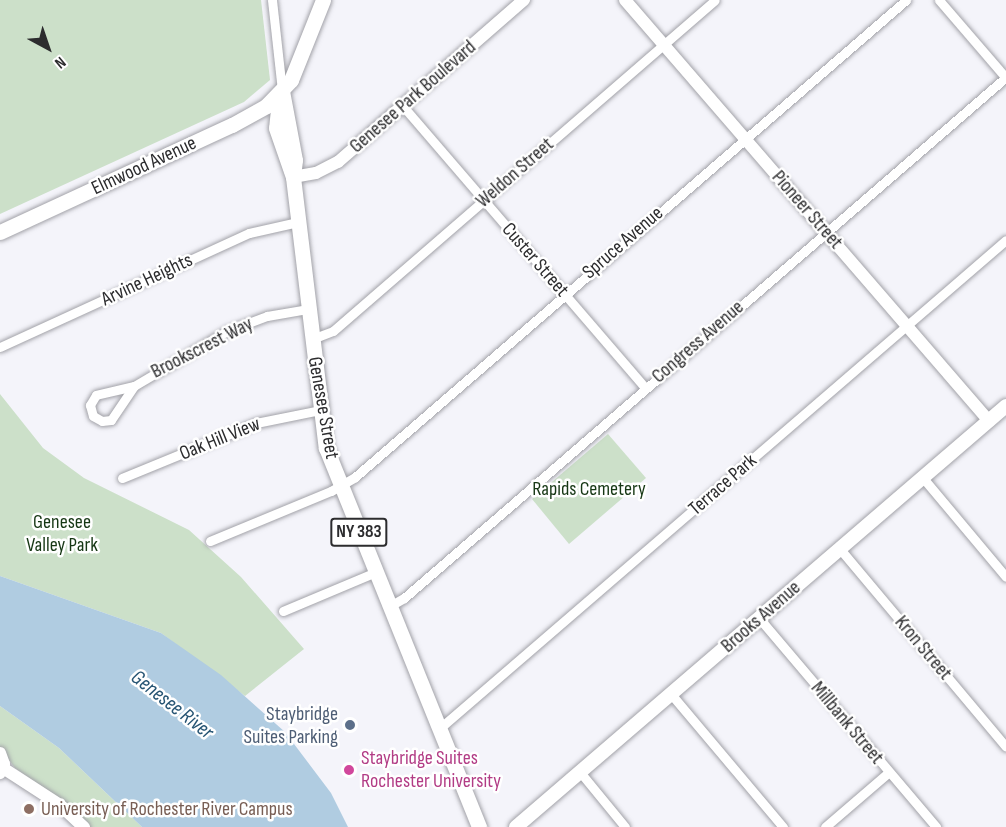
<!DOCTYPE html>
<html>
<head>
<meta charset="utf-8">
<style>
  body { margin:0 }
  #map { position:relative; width:1006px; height:827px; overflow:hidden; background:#f4f4fa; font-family:"Sofia Sans Condensed",sans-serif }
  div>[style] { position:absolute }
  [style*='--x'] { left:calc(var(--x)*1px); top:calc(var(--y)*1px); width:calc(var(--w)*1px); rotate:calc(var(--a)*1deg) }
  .green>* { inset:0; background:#cce0c9 }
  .water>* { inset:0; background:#b0cce1 }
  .roads { filter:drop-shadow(0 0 2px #a2a2a8) drop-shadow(0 0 2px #a2a2a8) }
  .minor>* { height:9px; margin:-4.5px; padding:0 4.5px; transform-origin:4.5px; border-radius:4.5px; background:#fff }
  .tertiary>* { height:12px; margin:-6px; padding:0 6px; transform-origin:6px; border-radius:6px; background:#fff }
  .secondary>* { height:14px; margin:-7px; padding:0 7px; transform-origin:7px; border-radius:7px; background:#fff }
  .primary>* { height:15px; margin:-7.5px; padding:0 7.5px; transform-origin:7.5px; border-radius:7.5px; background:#fff }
  .dots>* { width:16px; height:16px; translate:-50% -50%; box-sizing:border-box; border:3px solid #fff; border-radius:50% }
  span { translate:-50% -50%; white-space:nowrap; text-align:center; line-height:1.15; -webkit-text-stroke:5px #fff; paint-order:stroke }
  .shield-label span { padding:2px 4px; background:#fff; border:2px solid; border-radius:4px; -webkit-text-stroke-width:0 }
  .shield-label { font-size:18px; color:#2c2c2e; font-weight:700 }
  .street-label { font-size:20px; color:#2c2c2e }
  .park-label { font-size:20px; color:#163714 }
  .service-label { font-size:20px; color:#4e5e75 }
  .right { translate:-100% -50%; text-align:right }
  .hotel-label { font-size:20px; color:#b23c85 }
  .left { translate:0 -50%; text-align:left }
  .education-label { font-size:20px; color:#785e54 }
  .water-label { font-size:21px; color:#275574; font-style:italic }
  .north { position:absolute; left:18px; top:18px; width:60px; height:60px; -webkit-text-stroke:4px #fff; paint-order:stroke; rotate:140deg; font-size:16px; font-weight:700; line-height:24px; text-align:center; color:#2c2c2e }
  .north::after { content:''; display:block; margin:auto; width:21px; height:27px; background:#2c2c2e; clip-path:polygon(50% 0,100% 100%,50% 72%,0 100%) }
</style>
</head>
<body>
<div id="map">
  <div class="green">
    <div style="clip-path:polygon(0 0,261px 0,270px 80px,244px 102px,0 214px)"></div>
    <div style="clip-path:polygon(0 394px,43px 448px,84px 478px,189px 530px,241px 577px,304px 649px,245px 696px,161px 633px,0 576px)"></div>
    <div style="clip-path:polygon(608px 434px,646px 478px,569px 544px,532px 499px)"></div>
    <div style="clip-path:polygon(0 706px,59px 748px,142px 827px,90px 827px,64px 802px,15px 768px,0 748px)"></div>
  </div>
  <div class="water">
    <div style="clip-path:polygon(0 576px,161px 633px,221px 675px,285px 732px,331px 793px,348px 827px,142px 827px,59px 748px,0 706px)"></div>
  </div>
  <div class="roads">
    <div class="minor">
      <div style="--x:272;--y:0;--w:92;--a:83.7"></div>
      <div style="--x:939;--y:0;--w:103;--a:49.3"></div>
      <div style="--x:402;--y:105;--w:373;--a:49.3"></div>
      <div style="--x:312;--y:339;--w:22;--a:-21"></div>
      <div style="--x:333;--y:331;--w:505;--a:-40.91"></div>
      <div style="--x:0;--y:347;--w:274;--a:-24.6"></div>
      <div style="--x:249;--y:233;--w:50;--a:-12.7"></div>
      <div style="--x:134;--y:386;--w:39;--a:167"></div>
      <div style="--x:96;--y:395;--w:12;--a:121"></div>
      <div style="--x:90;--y:405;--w:11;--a:75"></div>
      <div style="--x:93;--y:416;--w:10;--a:29"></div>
      <div style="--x:102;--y:421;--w:9;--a:-6"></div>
      <div style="--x:111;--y:420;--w:41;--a:-55.9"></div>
      <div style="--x:134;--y:386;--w:108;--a:-30.6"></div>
      <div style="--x:227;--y:331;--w:43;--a:-20.6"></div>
      <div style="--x:267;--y:316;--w:42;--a:-9.7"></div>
      <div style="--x:122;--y:478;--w:145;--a:-22.3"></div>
      <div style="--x:256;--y:423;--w:65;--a:-11.5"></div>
      <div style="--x:923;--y:478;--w:129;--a:50"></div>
      <div style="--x:210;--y:541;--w:131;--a:-22.5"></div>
      <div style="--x:331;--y:491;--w:28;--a:-30"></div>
      <div style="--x:355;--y:477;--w:729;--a:-40.88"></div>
      <div style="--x:840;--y:549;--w:258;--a:50"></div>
      <div style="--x:390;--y:606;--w:16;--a:-30"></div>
      <div style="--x:404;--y:598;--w:796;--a:-40.87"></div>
      <div style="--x:283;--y:611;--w:101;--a:-22.8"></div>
      <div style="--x:759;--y:618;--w:274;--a:49.7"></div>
      <div style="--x:671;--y:694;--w:174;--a:49.9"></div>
      <div style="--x:440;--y:728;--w:747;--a:-40.77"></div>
      <div style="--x:580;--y:772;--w:71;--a:50.7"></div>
      <div style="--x:825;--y:827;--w:84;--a:-40.7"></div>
    </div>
    <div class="tertiary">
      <div style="--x:625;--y:0;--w:557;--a:49.15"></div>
      <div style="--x:293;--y:177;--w:23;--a:-10"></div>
      <div style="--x:316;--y:173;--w:25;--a:-27"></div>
      <div style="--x:338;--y:162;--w:247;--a:-41.1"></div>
      <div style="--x:0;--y:753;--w:12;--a:70"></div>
      <div style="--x:4;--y:764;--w:10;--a:114"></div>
      <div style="--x:3;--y:768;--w:68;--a:33"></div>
      <div style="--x:60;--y:805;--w:33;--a:43"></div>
    </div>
    <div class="secondary">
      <div style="--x:516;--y:827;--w:646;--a:-40.67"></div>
    </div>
    <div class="primary">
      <div style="--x:282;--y:91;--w:70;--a:79.3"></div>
      <div style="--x:295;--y:160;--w:17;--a:97"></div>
      <div style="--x:293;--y:177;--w:273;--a:83.1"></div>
      <div style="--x:326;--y:448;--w:409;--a:68"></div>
      <div style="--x:279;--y:100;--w:28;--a:96"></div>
      <div style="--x:276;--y:128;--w:52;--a:70.9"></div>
      <div style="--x:0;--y:232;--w:255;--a:-24.8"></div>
      <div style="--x:232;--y:125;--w:39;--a:-29"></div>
      <div style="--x:266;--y:106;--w:36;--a:-46"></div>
      <div style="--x:291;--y:80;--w:86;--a:-68.2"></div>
    </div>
  </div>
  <div class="dots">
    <div style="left:350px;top:725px;background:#5c6f8a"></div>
    <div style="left:349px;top:770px;background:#d1479c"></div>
    <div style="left:29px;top:809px;background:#8d6e63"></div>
  </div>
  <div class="shield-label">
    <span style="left:359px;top:532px">NY 383</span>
  </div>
  <div class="street-label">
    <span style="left:413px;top:97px;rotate:-41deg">Genesee Park Boulevard</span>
    <span style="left:144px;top:166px;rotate:-25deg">Elmwood Avenue</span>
    <span style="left:515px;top:173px;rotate:-41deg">Weldon Street</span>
    <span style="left:807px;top:210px;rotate:49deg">Pioneer Street</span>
    <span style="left:623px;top:243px;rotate:-41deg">Spruce Avenue</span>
    <span style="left:535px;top:260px;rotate:49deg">Custer Street</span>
    <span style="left:147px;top:280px;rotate:-25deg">Arvine Heights</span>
    <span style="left:698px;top:342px;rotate:-41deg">Congress Avenue</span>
    <span style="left:202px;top:348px;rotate:-27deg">Brookscrest Way</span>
    <span style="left:323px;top:408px;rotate:80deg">Genesee Street</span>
    <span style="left:220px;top:439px;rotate:-22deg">Oak Hill View</span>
    <span style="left:723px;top:485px;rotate:-41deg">Terrace Park</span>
    <span style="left:761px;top:617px;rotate:-41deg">Brooks Avenue</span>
    <span style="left:923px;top:648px;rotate:50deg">Kron Street</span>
    <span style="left:847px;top:723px;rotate:50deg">Millbank Street</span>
  </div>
  <div class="park-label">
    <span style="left:589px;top:489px">Rapids Cemetery</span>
    <span style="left:62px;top:534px">Genesee<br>Valley Park</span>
  </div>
  <div class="service-label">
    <span class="right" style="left:338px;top:726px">Staybridge<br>Suites Parking</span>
  </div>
  <div class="hotel-label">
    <span class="left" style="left:361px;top:770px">Staybridge Suites<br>Rochester University</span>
  </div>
  <div class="education-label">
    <span class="left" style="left:41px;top:809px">University of Rochester River Campus</span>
  </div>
  <div class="water-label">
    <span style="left:172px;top:705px;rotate:38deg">Genesee River</span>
  </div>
  <div class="north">N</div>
</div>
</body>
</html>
